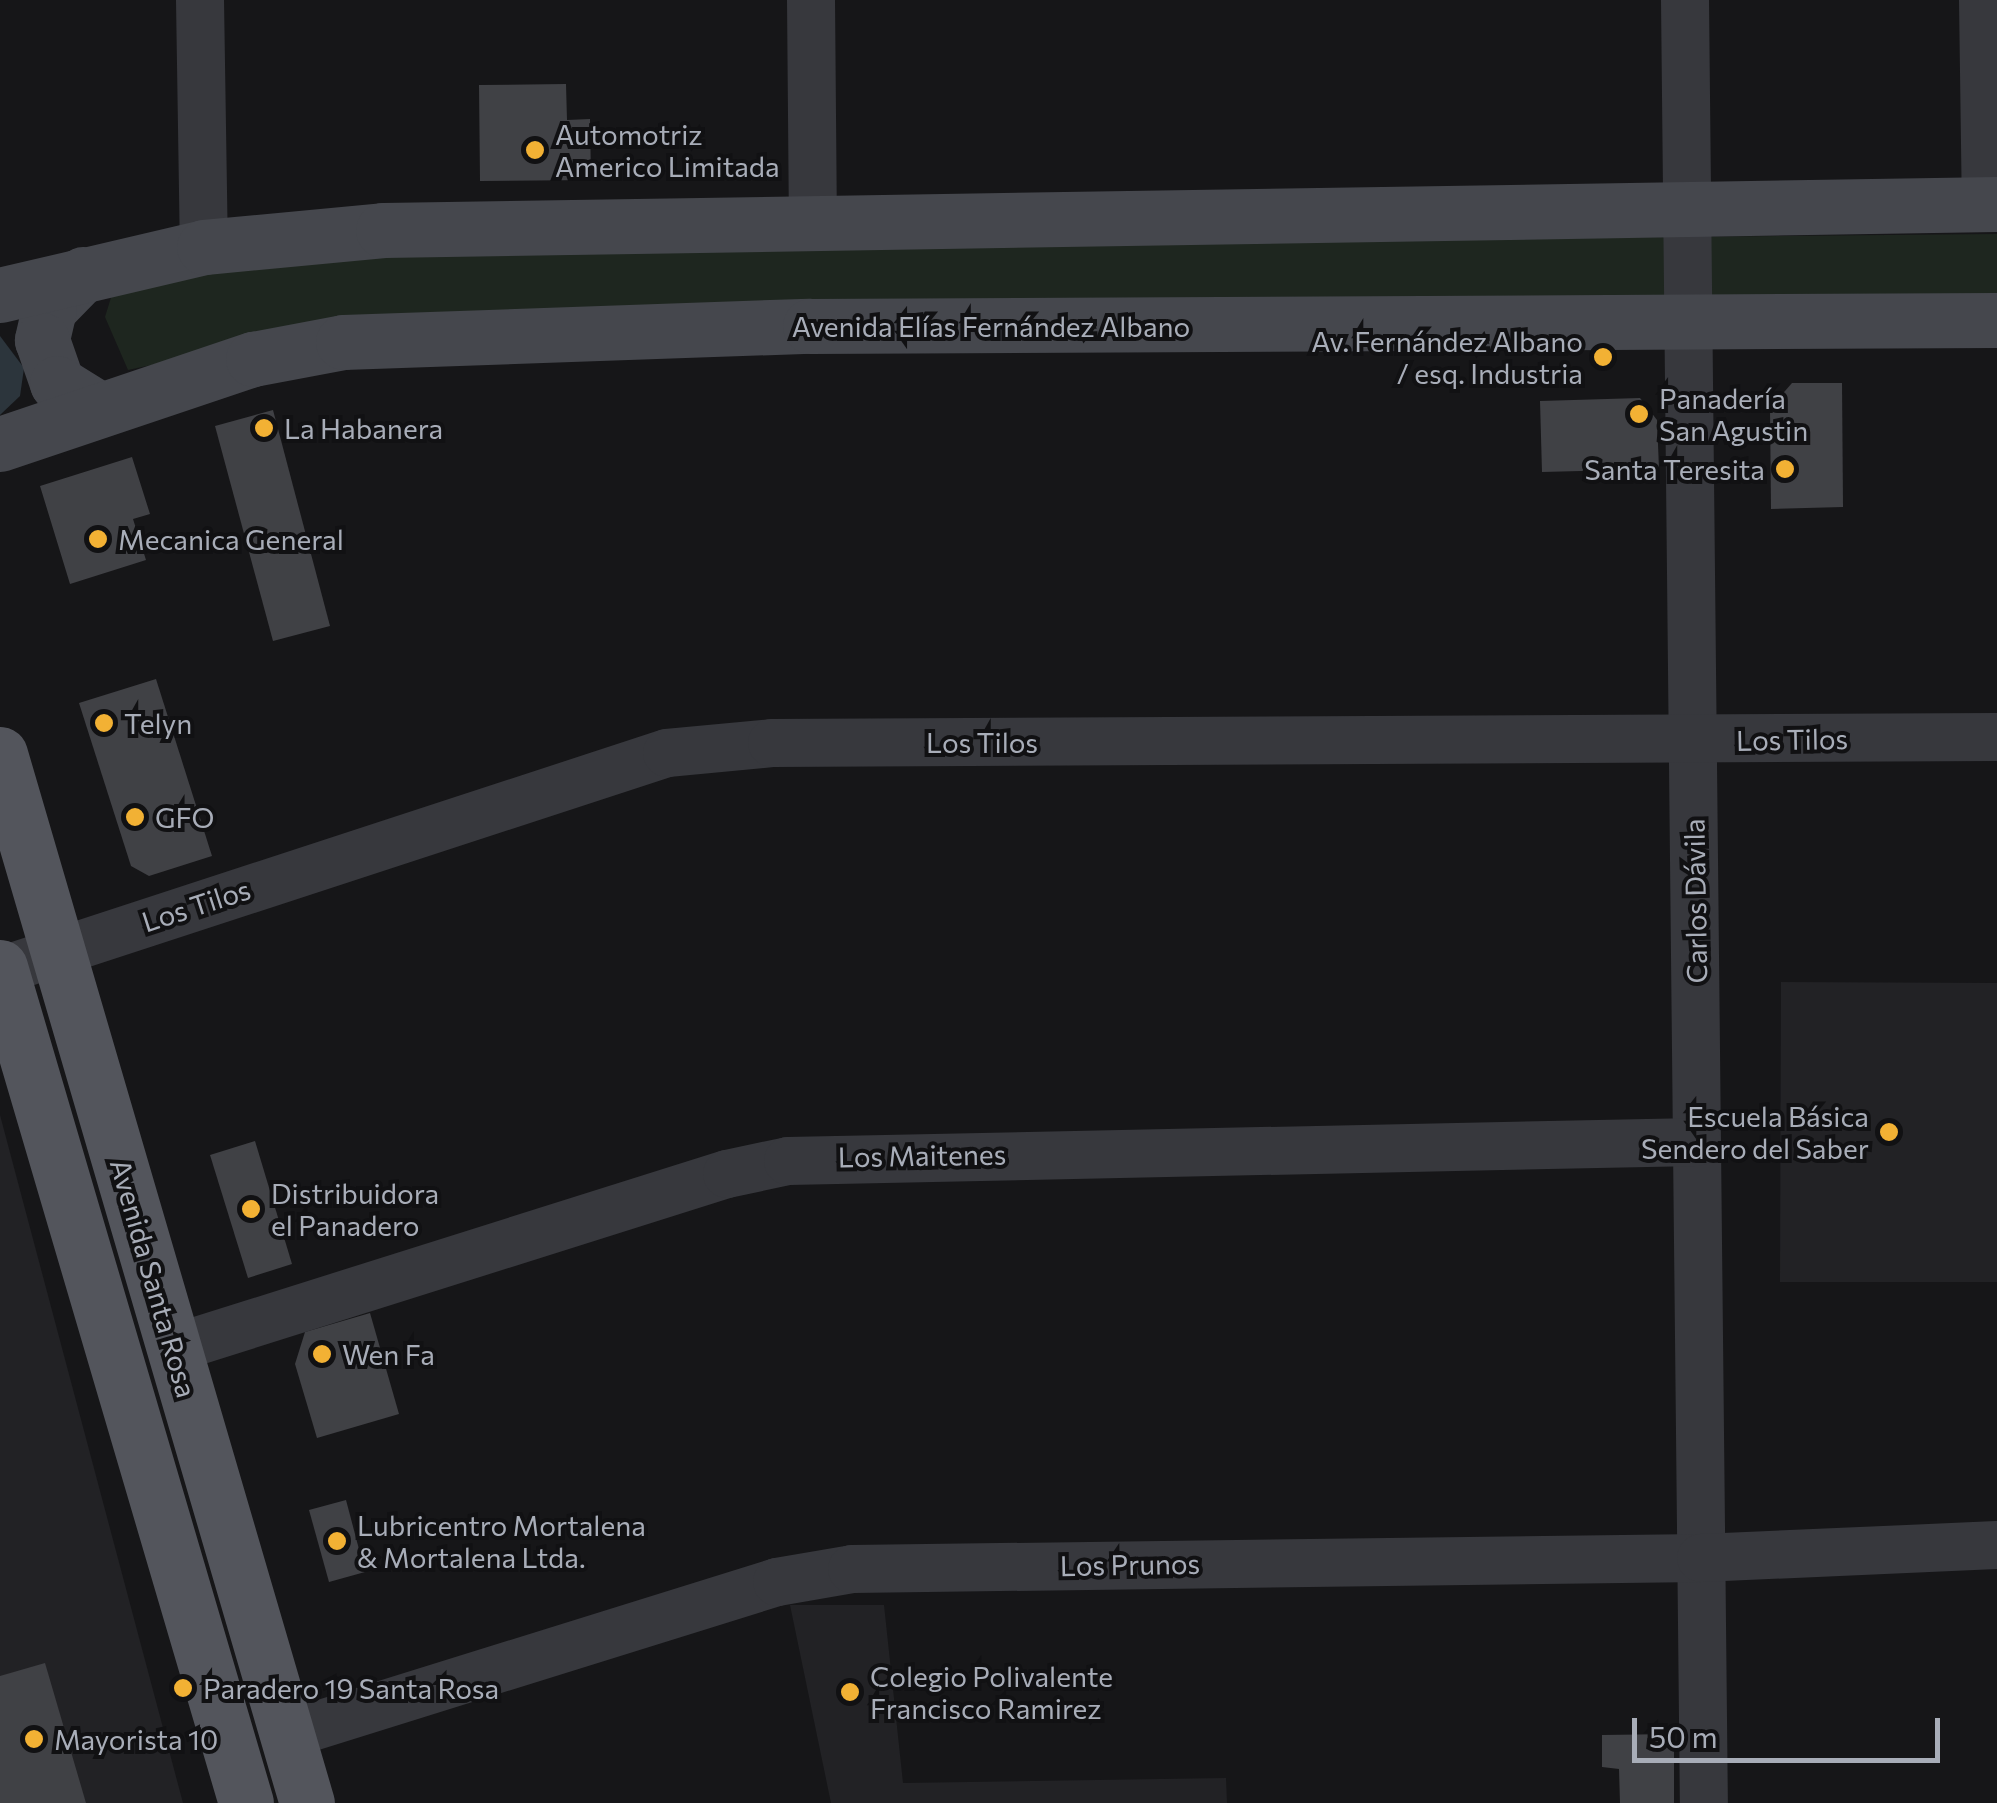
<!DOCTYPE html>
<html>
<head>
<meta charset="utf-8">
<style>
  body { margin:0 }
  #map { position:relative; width:1997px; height:1803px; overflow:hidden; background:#161618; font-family:Commissioner,sans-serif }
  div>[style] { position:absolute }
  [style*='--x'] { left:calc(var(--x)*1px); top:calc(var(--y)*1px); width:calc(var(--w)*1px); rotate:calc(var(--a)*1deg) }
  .built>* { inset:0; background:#222225 }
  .green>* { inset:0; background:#1e261f }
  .water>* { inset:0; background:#2c353c }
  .building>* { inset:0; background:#404145 }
  .minor>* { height:48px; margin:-24px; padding:0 24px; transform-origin:24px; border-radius:24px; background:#37383d }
  .secondary>* { height:55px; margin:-27.5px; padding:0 27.5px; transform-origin:27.5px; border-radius:27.5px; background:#45474d }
  .primary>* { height:55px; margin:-27.5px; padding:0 27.5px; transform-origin:27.5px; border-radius:27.5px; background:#53555c }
  .dots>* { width:28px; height:28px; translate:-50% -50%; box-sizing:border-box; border:5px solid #111113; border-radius:50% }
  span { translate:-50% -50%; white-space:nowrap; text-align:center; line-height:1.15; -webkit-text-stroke:8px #111113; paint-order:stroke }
  .poi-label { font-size:28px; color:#a8adb8 }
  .left { translate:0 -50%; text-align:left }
  .right { translate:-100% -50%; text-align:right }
  .street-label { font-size:28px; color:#a8adb8 }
  .scale { position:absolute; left:1632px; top:1718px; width:308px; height:45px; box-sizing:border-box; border:5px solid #a8adb8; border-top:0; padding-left:12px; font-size:30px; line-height:35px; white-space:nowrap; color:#a8adb8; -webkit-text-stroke:8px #111113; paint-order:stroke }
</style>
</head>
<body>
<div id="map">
  <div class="built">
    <div style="clip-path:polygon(1781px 982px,1997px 983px,1997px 1282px,1780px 1282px)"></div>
    <div style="clip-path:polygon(0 1115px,183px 1803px,0 1803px)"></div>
    <div style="clip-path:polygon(790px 1605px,884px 1605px,903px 1783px,1226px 1778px,1227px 1803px,831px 1803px)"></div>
  </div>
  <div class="green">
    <div style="clip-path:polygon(1997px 234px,1997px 304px,358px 321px,128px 370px,105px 317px,113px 291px,353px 249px)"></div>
  </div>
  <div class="water">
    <div style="clip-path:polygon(0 336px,24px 368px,20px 396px,0 415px)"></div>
  </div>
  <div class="building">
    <div style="clip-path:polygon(566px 84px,567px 120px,590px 119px,591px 180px,480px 181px,479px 85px)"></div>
    <div style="clip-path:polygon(1792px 383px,1842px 383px,1843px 507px,1771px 509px,1770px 408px)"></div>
    <div style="clip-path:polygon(1640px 398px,1657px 420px,1659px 469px,1542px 472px,1540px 401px)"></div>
    <div style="clip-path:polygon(273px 410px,330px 626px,273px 641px,215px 426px)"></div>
    <div style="clip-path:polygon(132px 457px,150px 514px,133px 519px,146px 560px,70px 584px,40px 486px)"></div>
    <div style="clip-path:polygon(156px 679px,212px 856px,149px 876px,131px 866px,79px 703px)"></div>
    <div style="clip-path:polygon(255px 1141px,292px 1264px,248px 1278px,210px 1155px)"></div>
    <div style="clip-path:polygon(370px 1313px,399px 1414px,317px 1438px,295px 1364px,305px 1332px)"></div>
    <div style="clip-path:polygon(346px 1500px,365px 1572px,329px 1582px,309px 1510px)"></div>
    <div style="clip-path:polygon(45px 1663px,86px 1803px,0 1803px,0 1676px)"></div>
    <div style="clip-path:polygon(1674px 1734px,1674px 1803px,1620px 1803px,1619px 1769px,1602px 1767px,1602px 1735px)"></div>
  </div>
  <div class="minor">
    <div style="--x:200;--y:0;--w:247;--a:89.1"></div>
    <div style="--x:811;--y:0;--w:221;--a:89.5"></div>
    <div style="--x:1685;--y:0;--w:1803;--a:89.4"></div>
    <div style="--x:1983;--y:0;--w:204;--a:89.2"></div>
    <div style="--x:0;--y:971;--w:702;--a:-18.1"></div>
    <div style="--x:667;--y:753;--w:105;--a:-5.4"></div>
    <div style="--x:772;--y:743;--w:1225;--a:-0.28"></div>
    <div style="--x:175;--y:1348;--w:579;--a:-17.5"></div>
    <div style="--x:727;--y:1174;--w:62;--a:-12"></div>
    <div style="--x:788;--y:1161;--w:909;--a:-1.2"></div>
    <div style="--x:286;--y:1735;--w:514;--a:-17.31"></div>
    <div style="--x:777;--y:1582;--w:76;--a:-9.8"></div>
    <div style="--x:852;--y:1569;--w:849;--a:-0.74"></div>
    <div style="--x:1701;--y:1558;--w:296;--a:-2.5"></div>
  </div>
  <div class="secondary">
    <div style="--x:83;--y:274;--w:49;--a:134.2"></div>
    <div style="--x:49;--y:309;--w:32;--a:103"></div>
    <div style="--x:42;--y:340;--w:46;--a:70.8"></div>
    <div style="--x:57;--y:383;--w:47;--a:32"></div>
    <div style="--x:0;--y:295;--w:210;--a:-13.2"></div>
    <div style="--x:204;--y:247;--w:180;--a:-5.4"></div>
    <div style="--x:383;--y:230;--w:1614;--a:-0.92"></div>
    <div style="--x:0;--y:444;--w:267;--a:-18.6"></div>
    <div style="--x:253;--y:359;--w:92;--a:-10.7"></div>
    <div style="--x:343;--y:342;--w:467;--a:-2"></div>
    <div style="--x:810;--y:326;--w:1187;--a:-0.29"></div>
  </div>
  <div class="primary">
    <div style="--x:0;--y:754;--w:1093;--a:73.69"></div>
    <div style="--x:0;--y:967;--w:871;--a:73.6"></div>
  </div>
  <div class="dots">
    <div style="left:535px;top:150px;background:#f2b134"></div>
    <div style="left:1603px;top:357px;background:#f2b134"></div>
    <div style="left:1639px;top:414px;background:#f2b134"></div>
    <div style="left:264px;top:428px;background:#f2b134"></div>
    <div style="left:1785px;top:469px;background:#f2b134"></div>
    <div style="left:98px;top:539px;background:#f2b134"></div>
    <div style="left:104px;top:723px;background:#f2b134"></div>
    <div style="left:135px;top:817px;background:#f2b134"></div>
    <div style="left:1889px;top:1132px;background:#f2b134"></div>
    <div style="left:251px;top:1209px;background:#f2b134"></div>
    <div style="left:322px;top:1354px;background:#f2b134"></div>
    <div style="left:337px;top:1541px;background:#f2b134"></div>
    <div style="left:183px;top:1688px;background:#f2b134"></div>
    <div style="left:850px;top:1692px;background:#f2b134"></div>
    <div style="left:34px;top:1739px;background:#f2b134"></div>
  </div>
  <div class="poi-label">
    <span class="left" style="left:555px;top:150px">Automotriz<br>Americo Limitada</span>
    <span class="right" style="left:1583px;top:357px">Av. Fernández Albano<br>/ esq. Industria</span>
    <span class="left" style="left:1659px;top:414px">Panadería<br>San Agustin</span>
    <span class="left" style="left:284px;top:428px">La Habanera</span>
    <span class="right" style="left:1765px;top:469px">Santa Teresita</span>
    <span class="left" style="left:118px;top:539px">Mecanica General</span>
    <span class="left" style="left:124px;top:723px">Telyn</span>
    <span class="left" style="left:155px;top:817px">GFO</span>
    <span class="right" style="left:1869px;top:1132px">Escuela Básica<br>Sendero del Saber</span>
    <span class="left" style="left:271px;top:1209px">Distribuidora<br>el Panadero</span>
    <span class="left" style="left:342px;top:1354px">Wen Fa</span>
    <span class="left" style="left:357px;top:1541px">Lubricentro Mortalena<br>&amp; Mortalena Ltda.</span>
    <span class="left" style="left:870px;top:1692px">Colegio Polivalente<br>Francisco Ramirez</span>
    <span class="left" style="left:203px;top:1688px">Paradero 19 Santa Rosa</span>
    <span class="left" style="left:54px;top:1739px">Mayorista 10</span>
  </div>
  <div class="street-label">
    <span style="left:991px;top:326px">Avenida Elías Fernández Albano</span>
    <span style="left:1792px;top:739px;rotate:-1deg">Los Tilos</span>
    <span style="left:982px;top:742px">Los Tilos</span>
    <span style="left:1695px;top:901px;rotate:-91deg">Carlos Dávila</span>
    <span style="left:196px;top:905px;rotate:-18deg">Los Tilos</span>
    <span style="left:922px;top:1155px;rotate:-1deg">Los Maitenes</span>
    <span style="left:154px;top:1278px;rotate:74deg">Avenida Santa Rosa</span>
    <span style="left:1130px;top:1564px;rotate:-1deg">Los Prunos</span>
  </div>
  <div class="scale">50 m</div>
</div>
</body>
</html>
